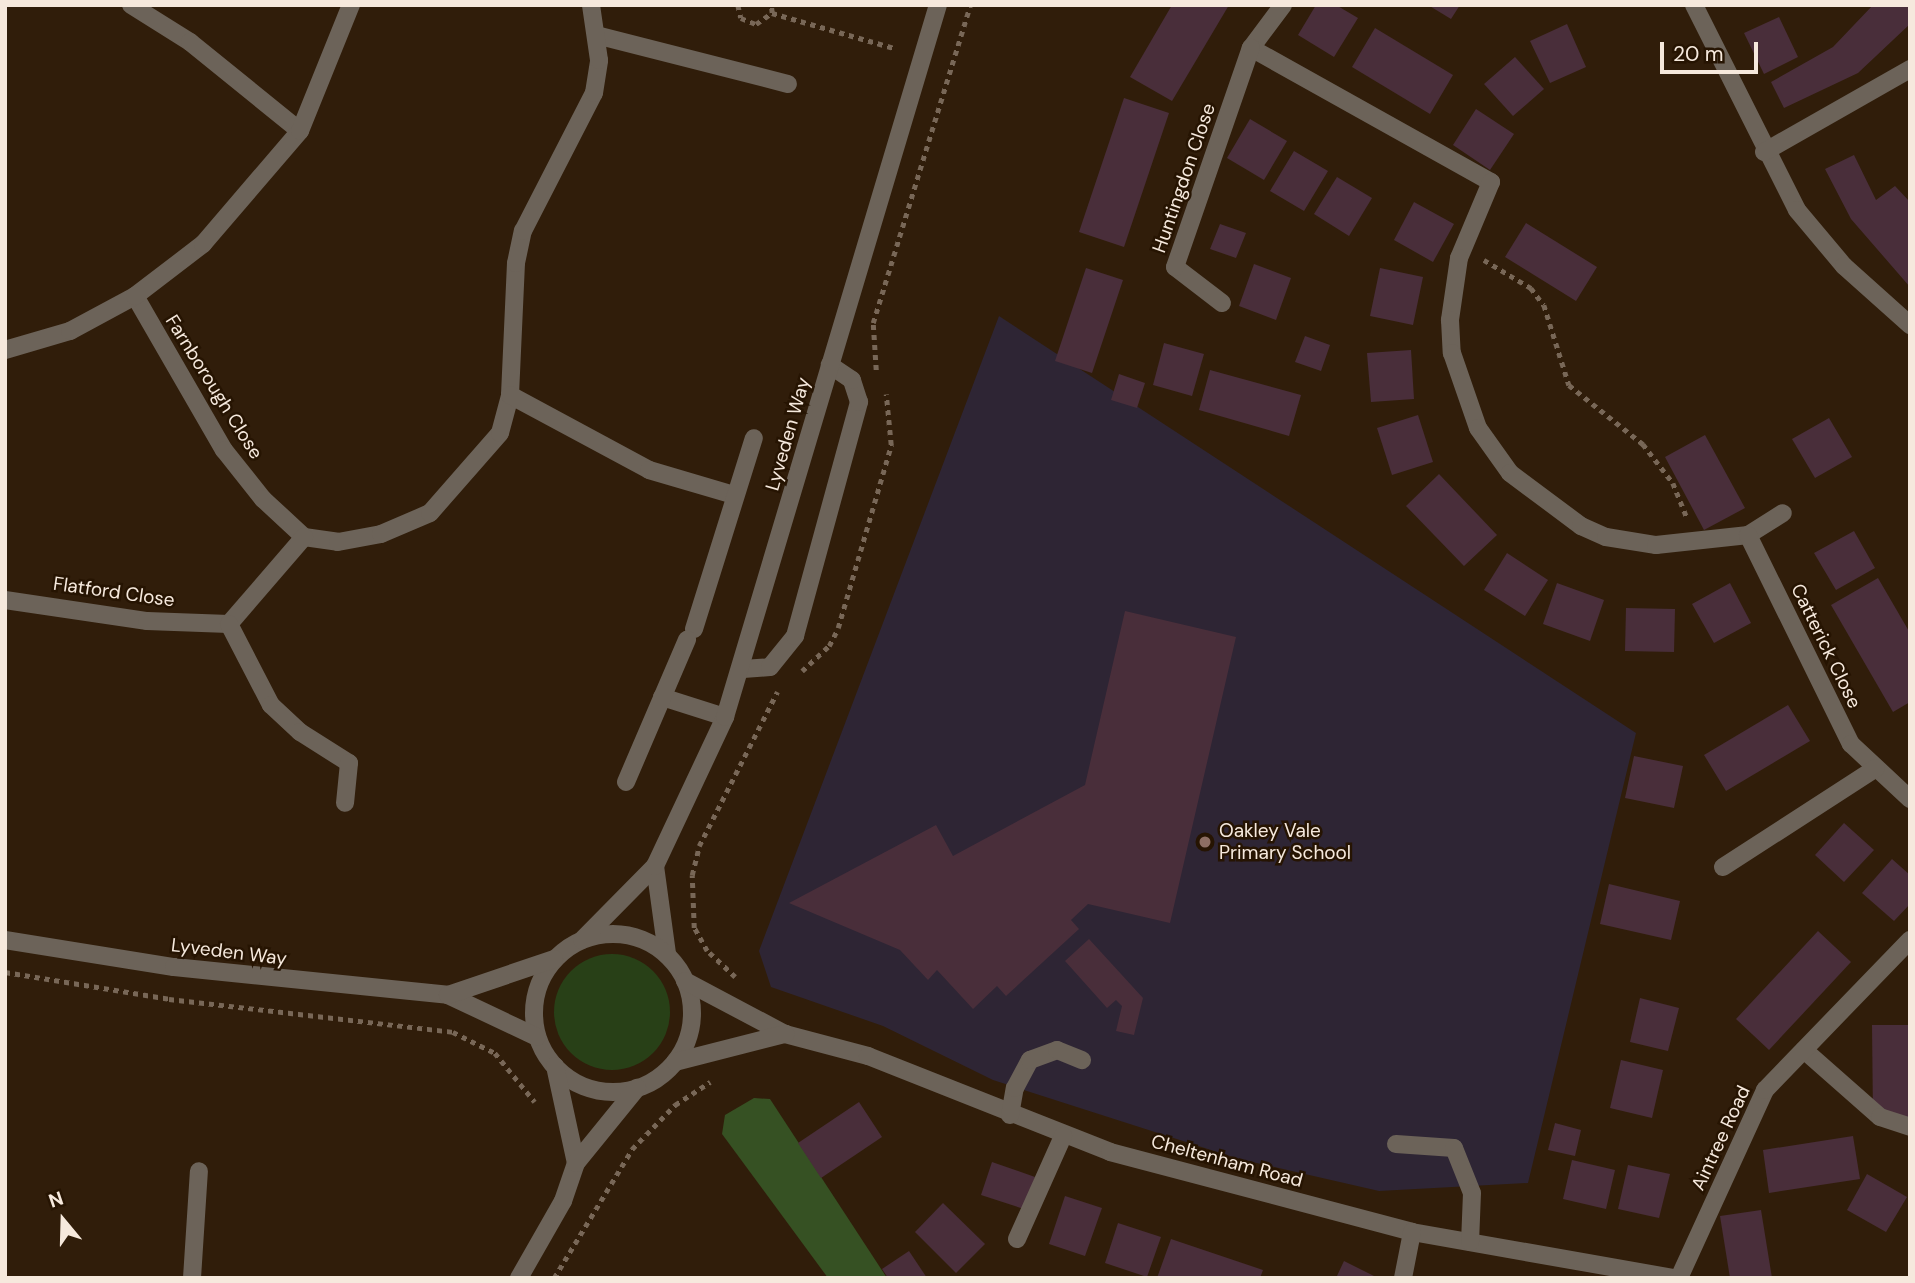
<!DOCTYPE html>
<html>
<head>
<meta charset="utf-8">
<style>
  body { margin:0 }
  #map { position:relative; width:1915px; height:1283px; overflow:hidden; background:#301d0a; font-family:"DM Sans",sans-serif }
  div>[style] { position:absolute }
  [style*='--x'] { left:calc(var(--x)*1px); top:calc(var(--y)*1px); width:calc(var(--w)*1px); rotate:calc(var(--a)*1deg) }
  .education>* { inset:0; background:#2e2534 }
  .green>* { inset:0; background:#284017 }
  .round { border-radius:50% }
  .forest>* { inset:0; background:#365123 }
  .building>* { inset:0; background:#492e3a }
  .path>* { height:4.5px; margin-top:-2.25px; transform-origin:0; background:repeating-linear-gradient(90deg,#786757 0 5px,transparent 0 10px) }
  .minor>* { height:18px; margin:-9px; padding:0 9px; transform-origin:9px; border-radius:9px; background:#6c6359 }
  .minor>.ring { margin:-9px; padding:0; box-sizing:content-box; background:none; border:18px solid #6c6359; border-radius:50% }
  .dots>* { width:19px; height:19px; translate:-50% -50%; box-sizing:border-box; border:4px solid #261402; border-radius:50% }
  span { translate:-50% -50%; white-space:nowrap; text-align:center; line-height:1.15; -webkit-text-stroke:5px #261402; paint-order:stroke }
  .street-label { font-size:19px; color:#f6e9dd }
  .poi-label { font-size:19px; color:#f6e9dd }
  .left { translate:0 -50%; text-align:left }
  .frame { position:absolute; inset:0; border:7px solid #f6e9dd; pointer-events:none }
  .north { position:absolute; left:28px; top:1185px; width:70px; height:70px; -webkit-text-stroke:5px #261402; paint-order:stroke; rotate:341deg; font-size:19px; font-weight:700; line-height:28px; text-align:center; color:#f6e9dd }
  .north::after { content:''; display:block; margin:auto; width:24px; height:32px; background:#f6e9dd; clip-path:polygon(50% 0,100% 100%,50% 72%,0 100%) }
  .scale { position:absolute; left:1660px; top:42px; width:98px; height:32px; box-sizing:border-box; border:4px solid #f6e9dd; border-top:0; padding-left:9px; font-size:21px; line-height:24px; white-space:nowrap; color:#f6e9dd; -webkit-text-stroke:5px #261402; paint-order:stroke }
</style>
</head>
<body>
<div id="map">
  <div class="education">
    <div style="clip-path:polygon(999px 316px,1636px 733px,1528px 1183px,1379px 1191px,1239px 1159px,993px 1080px,883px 1026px,771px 987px,759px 951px)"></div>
  </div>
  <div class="green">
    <div class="round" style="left:554px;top:954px;width:116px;height:116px"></div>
  </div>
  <div class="forest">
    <div style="clip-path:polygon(754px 1098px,770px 1099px,887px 1278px,828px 1278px,722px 1134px,725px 1115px)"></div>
  </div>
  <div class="building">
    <div style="clip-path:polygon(1172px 5px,1229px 5px,1172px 101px,1130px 77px)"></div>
    <div style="clip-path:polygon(1316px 5px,1336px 5px,1358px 18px,1334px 57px,1298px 35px)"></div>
    <div style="clip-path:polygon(1428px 5px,1460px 5px,1451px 19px)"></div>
    <div style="clip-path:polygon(1873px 5px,1910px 5px,1910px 24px,1858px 73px,1784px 108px,1771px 82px,1833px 47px)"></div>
    <div style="clip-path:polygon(1779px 17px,1798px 57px,1764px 74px,1744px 33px)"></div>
    <div style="clip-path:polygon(1567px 24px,1586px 67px,1550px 83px,1530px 41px)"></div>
    <div style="clip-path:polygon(1375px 28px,1453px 75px,1430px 114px,1352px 67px)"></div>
    <div style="clip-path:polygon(1515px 57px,1544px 89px,1513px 116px,1484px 84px)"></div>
    <div style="clip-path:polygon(1124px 98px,1169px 113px,1124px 247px,1079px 232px)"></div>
    <div style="clip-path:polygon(1476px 109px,1514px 134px,1490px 170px,1453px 145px)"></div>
    <div style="clip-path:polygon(1250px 119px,1287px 141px,1264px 180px,1227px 158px)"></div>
    <div style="clip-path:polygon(1294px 151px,1328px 171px,1304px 211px,1270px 191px)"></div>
    <div style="clip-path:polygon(1854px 155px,1876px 200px,1895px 186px,1910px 202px,1910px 287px,1851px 219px,1825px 169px)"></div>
    <div style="clip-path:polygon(1337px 177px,1372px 198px,1349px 236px,1314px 214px)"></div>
    <div style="clip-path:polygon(1414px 202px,1454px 224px,1433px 262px,1394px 240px)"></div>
    <div style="clip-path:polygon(1526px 223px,1597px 267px,1576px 301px,1505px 257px)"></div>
    <div style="clip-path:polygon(1220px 224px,1246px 233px,1236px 258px,1210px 249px)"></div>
    <div style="clip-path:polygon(1254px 264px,1291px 278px,1276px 320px,1239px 306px)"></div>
    <div style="clip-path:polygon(1086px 268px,1123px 280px,1092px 373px,1055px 361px)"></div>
    <div style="clip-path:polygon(1380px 268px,1423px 277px,1413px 325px,1370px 316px)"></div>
    <div style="clip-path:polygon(1305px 336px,1330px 345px,1321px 371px,1295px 362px)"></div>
    <div style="clip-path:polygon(1164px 343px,1204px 354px,1192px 396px,1153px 385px)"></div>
    <div style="clip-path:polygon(1411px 350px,1414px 399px,1371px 402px,1367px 353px)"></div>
    <div style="clip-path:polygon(1210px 370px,1301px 395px,1289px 436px,1199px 410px)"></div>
    <div style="clip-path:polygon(1119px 374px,1145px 383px,1137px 408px,1111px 400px)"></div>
    <div style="clip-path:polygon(1418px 415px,1433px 462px,1392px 475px,1377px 428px)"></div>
    <div style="clip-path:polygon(1829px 418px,1852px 457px,1815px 478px,1792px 439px)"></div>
    <div style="clip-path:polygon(1705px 435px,1745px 508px,1704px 530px,1665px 457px)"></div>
    <div style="clip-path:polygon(1439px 474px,1497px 535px,1464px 566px,1406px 506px)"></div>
    <div style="clip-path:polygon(1854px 531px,1875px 568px,1836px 590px,1814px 553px)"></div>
    <div style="clip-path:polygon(1507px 553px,1548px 580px,1525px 616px,1484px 590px)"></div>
    <div style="clip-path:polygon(1878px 578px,1910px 633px,1910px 702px,1893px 712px,1831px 605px)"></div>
    <div style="clip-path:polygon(1557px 583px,1604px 600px,1590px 641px,1543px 624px)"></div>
    <div style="clip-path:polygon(1730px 583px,1751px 623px,1714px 643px,1692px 604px)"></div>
    <div style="clip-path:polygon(1626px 608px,1675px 609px,1674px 652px,1625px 651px)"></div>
    <div style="clip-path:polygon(1125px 611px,1236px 637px,1170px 923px,1088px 904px,1071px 920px,1079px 929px,1006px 996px,997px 986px,973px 1009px,937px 970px,928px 980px,900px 950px,789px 903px,936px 825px,953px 856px,1085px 785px)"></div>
    <div style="clip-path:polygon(1788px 705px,1810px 741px,1726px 791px,1704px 755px)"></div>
    <div style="clip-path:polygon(1634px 756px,1683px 766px,1674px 808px,1625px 798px)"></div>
    <div style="clip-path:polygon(1844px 823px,1874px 850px,1844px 882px,1815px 855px)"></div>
    <div style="clip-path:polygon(1892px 859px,1910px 875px,1910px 904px,1894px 921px,1862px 893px)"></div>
    <div style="clip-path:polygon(1609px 884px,1680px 901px,1671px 940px,1600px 924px)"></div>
    <div style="clip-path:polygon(1818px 931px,1851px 962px,1769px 1050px,1736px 1019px)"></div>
    <div style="clip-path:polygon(1089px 939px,1143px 998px,1134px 1035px,1116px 1031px,1122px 1006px,1116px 1000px,1107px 1008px,1065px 961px)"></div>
    <div style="clip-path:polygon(1640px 998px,1679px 1008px,1668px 1051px,1630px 1042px)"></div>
    <div style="clip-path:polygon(1872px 1025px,1910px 1025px,1910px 1117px,1873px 1117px)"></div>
    <div style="clip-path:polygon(1621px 1060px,1663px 1070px,1652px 1118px,1610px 1108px)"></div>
    <div style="clip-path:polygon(859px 1102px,882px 1137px,821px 1178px,798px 1143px)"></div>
    <div style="clip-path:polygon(1555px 1123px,1581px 1130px,1575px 1156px,1548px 1150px)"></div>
    <div style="clip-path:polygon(1853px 1136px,1860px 1179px,1769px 1193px,1763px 1150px)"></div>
    <div style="clip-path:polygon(1572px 1160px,1615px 1170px,1606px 1209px,1563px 1199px)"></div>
    <div style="clip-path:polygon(992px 1162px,1035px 1177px,1024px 1209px,981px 1195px)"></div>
    <div style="clip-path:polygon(1628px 1165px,1670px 1174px,1659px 1218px,1618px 1209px)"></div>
    <div style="clip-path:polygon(1867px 1174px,1907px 1197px,1886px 1232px,1847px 1210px)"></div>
    <div style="clip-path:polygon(1065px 1196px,1102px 1208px,1085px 1256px,1049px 1244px)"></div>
    <div style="clip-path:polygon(943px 1203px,985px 1244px,956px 1273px,915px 1232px)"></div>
    <div style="clip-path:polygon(1761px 1210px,1772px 1278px,1730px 1278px,1720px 1216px)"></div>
    <div style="clip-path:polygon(1118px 1223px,1161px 1237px,1147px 1277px,1105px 1263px)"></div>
    <div style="clip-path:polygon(1171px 1239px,1263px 1270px,1260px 1278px,1157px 1278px)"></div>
    <div style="clip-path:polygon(909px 1251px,927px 1278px,888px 1278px,882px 1269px)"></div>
    <div style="clip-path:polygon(1344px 1261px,1378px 1278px,1336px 1278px)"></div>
  </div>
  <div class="path">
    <div style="--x:738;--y:5;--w:13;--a:77"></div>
    <div style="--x:741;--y:18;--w:16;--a:22"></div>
    <div style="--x:756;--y:24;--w:19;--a:-35"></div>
    <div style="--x:772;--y:13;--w:8;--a:-97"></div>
    <div style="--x:772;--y:13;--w:127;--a:16"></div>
    <div style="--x:1484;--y:260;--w:55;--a:30.8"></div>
    <div style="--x:1531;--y:288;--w:21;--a:53"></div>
    <div style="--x:1544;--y:305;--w:84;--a:72.6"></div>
    <div style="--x:1569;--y:385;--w:95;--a:38.6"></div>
    <div style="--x:1643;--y:444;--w:49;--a:52.4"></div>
    <div style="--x:1673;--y:483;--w:37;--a:68"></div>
    <div style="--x:876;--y:370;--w:47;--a:-93.7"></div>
    <div style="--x:873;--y:323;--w:332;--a:-73"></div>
    <div style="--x:802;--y:671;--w:37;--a:-43"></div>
    <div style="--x:829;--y:646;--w:20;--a:-63"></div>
    <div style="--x:838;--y:628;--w:191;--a:-73.8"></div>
    <div style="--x:891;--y:445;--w:51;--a:-95.6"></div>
    <div style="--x:5;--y:972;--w:166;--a:9.3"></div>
    <div style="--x:169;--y:999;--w:286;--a:6.6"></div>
    <div style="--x:453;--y:1032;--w:47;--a:26.6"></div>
    <div style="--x:495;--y:1053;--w:63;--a:50.8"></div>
    <div style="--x:735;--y:977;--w:38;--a:-137"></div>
    <div style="--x:707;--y:951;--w:26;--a:-119"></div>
    <div style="--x:694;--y:928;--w:53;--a:-92.2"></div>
    <div style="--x:692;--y:875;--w:30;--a:-76"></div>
    <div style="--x:699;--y:846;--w:173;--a:-63.1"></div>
    <div style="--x:554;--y:1278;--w:151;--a:-58.8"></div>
    <div style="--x:632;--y:1149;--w:62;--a:-45.7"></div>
    <div style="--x:675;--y:1105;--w:42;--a:-33.3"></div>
  </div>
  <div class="minor">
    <div style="--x:131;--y:5;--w:70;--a:32.1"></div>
    <div style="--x:190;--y:42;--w:141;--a:39"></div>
    <div style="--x:1283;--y:5;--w:54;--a:126.7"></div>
    <div style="--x:1251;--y:48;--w:275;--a:29.2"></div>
    <div style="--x:1491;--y:182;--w:82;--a:112.8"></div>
    <div style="--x:1459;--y:258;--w:63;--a:98.3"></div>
    <div style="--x:1450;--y:320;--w:33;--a:87"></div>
    <div style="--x:1452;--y:353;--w:79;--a:70.9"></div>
    <div style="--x:1478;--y:428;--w:55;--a:54.6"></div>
    <div style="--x:1510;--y:473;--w:89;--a:36.7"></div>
    <div style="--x:1581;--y:526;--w:27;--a:24"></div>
    <div style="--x:1606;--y:537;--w:51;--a:9.1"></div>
    <div style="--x:1656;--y:545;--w:93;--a:-6.2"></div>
    <div style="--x:1748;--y:535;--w:41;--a:-32.2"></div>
    <div style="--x:1694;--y:5;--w:229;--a:63.3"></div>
    <div style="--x:1797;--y:210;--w:73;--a:50"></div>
    <div style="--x:1844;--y:266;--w:89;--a:41.8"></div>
    <div style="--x:596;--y:35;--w:198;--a:14.3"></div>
    <div style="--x:1764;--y:152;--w:168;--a:-29.6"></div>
    <div style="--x:135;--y:296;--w:178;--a:60"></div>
    <div style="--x:224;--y:450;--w:63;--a:51.5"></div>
    <div style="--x:263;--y:499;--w:56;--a:42.8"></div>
    <div style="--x:304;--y:537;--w:34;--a:8"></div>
    <div style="--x:338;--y:542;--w:44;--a:-10.5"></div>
    <div style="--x:381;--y:534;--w:53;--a:-23.2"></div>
    <div style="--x:430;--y:513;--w:106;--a:-48.8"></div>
    <div style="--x:500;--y:433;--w:39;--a:-75"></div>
    <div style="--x:510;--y:395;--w:132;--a:-87.4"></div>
    <div style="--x:516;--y:263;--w:33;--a:-78"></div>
    <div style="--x:523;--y:231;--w:155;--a:-62.8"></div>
    <div style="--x:594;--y:93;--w:33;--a:-81"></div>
    <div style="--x:599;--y:60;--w:56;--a:-98.3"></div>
    <div style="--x:1222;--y:303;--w:59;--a:-142.5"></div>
    <div style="--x:1175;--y:267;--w:232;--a:-70.9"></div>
    <div style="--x:5;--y:350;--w:68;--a:-16.3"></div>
    <div style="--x:70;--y:331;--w:74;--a:-28.3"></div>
    <div style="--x:135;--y:296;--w:86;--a:-37.4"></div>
    <div style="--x:203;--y:244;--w:149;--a:-49.4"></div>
    <div style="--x:300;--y:131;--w:136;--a:-68"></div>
    <div style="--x:510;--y:395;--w:158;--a:28.3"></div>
    <div style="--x:649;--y:470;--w:89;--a:16.4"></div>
    <div style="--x:1748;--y:535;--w:233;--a:63.8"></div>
    <div style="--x:1851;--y:744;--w:81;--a:43"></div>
    <div style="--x:5;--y:600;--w:144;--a:8.4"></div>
    <div style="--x:147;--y:621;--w:82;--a:2.1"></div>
    <div style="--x:229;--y:624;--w:115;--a:-49.2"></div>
    <div style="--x:229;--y:624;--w:91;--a:62.6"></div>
    <div style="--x:271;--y:705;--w:40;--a:43"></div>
    <div style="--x:300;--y:732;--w:58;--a:32.3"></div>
    <div style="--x:349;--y:763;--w:40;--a:95.7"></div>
    <div style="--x:694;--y:629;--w:200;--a:-72.6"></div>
    <div style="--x:743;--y:669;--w:27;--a:-4"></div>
    <div style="--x:770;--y:667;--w:40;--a:-51"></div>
    <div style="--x:795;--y:636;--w:243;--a:-74.7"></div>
    <div style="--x:859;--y:402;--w:23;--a:-108"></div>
    <div style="--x:852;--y:380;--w:27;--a:-146"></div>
    <div style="--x:662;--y:697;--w:66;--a:17.6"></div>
    <div style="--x:626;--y:782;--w:155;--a:-66.8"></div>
    <div style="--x:655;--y:866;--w:89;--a:82.2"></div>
    <div style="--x:1723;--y:867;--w:182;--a:-32.9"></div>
    <div class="ring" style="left:534px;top:934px;width:140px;height:140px"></div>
    <div style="--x:5;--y:940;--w:171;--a:9.1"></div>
    <div style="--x:174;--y:967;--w:275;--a:5.8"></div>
    <div style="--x:448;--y:995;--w:98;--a:25.3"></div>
    <div style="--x:582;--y:940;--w:104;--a:-45.4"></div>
    <div style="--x:655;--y:866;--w:165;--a:-64.8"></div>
    <div style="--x:725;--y:717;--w:743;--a:-73.35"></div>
    <div style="--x:685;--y:981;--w:113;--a:27.9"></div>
    <div style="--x:785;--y:1034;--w:86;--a:14.8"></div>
    <div style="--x:868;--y:1056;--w:260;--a:21.6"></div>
    <div style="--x:1110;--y:1152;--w:312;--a:14.8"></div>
    <div style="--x:1412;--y:1232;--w:266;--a:10"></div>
    <div style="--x:448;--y:995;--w:112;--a:-18.8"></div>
    <div style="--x:1804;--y:1050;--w:101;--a:41.4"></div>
    <div style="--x:1880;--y:1117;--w:32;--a:18"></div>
    <div style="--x:675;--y:1062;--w:114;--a:-14.3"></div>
    <div style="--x:555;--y:1066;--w:99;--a:77.8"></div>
    <div style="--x:1010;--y:1115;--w:27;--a:-80"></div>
    <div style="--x:1015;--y:1088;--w:32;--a:-62"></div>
    <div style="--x:1030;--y:1060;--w:29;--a:-20"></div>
    <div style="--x:1057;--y:1050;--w:27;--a:22"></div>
    <div style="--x:1396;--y:1144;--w:58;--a:3.9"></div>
    <div style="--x:1454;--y:1148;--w:48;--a:68.2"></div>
    <div style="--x:1472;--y:1193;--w:49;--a:92.3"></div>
    <div style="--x:1017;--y:1239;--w:113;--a:-65.9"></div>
    <div style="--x:192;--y:1278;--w:107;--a:-86.3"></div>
    <div style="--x:519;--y:1278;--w:89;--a:-60.3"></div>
    <div style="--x:563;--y:1201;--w:40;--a:-71.1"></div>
    <div style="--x:576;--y:1163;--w:97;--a:-50.9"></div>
    <div style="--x:1403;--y:1278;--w:47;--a:-78.9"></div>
    <div style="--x:1679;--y:1278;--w:207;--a:-65.4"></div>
    <div style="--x:1765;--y:1090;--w:209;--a:-46"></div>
  </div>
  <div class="dots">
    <div style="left:1205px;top:842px;background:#8d6e63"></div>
  </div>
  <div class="street-label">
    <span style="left:1184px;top:178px;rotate:-71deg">Huntingdon Close</span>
    <span style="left:214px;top:387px;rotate:58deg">Farnborough Close</span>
    <span style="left:788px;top:434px;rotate:-74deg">Lyveden Way</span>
    <span style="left:114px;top:592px;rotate:8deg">Flatford Close</span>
    <span style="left:1826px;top:646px;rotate:64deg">Catterick Close</span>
    <span style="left:229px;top:952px;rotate:7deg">Lyveden Way</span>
    <span style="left:1721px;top:1138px;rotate:-65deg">Aintree Road</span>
    <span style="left:1227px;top:1161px;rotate:15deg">Cheltenham Road</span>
  </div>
  <div class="poi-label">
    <span class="left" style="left:1219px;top:842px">Oakley Vale<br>Primary School</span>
  </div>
  <div class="frame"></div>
  <div class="north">N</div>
  <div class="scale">20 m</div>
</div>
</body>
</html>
